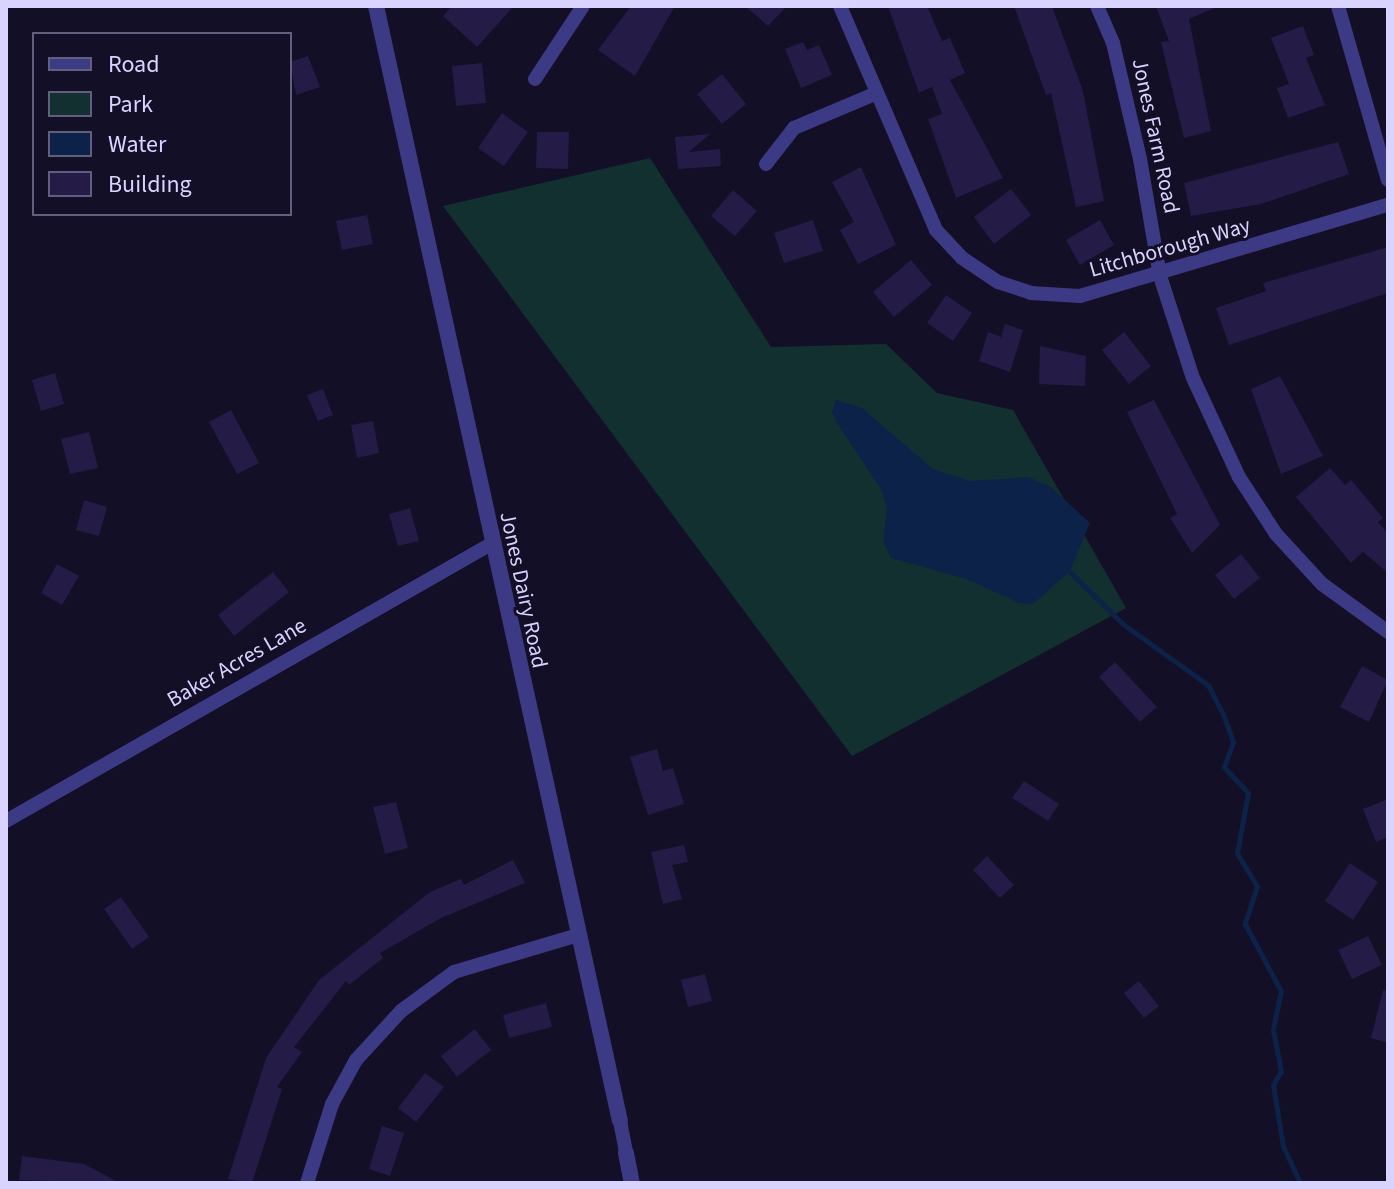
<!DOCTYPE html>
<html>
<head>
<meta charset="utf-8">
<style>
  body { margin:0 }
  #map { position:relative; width:1394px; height:1189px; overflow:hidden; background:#130f26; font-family:"Source Sans 3",sans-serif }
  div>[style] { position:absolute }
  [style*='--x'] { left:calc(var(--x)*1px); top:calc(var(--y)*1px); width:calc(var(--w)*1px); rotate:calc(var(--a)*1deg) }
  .green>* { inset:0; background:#12302f }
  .water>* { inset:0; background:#0c2248 }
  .stream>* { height:5px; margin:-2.5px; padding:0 2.5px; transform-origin:2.5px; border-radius:2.5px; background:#0c2248 }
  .building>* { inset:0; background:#241b47 }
  .minor>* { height:14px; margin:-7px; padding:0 7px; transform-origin:7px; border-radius:7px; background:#3d3a85 }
  .tertiary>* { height:16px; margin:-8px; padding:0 8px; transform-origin:8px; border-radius:8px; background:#3d3a85 }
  span { translate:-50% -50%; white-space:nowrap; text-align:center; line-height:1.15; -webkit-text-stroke:6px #130f26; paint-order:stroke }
  .street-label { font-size:22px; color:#d9d4ff }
  .frame { position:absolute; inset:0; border:8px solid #d9d4ff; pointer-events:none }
  .legend { position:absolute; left:32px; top:32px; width:260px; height:184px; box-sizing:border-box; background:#130f26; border:2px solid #625e7d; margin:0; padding:10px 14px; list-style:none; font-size:24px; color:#d9d4ff }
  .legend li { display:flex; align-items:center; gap:16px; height:40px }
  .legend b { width:40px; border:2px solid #625e7d }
</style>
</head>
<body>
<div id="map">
  <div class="green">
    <div style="clip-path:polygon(650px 158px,771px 347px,886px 344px,937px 393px,1013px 410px,1126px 608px,852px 756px,443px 206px)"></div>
  </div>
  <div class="water">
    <div style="clip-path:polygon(836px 400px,862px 408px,933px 469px,970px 481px,1028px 477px,1051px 487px,1090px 523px,1070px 571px,1033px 604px,1019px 603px,966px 579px,891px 558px,883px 541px,887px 508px,882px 491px,837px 423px,832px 412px)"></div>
  </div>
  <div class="stream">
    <div style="--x:1066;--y:568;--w:80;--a:44.5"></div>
    <div style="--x:1123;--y:624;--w:105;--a:35.7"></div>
    <div style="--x:1208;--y:685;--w:33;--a:63"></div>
    <div style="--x:1223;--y:714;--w:30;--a:70"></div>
    <div style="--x:1233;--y:742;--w:27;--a:110"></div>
    <div style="--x:1224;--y:767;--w:35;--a:47"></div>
    <div style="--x:1248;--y:793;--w:61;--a:100.4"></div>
    <div style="--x:1237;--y:853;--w:39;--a:59"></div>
    <div style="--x:1257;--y:886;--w:40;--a:108"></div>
    <div style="--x:1245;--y:924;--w:76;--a:61.8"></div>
    <div style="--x:1281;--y:991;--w:40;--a:102"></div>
    <div style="--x:1273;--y:1030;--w:42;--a:79"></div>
    <div style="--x:1281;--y:1071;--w:16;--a:120"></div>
    <div style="--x:1273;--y:1085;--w:62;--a:80.7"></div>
    <div style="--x:1283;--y:1146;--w:41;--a:65.3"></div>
  </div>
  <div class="building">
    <div style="clip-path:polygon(452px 6px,514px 6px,477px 47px,443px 16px)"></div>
    <div style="clip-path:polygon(631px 6px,675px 6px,635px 76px,598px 50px)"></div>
    <div style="clip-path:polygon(745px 6px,787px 6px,768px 26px)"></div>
    <div style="clip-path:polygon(888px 6px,927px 6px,942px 41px,950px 38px,965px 73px,950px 80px,1003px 178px,956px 198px,928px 119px,942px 114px,932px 87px,919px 93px)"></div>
    <div style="clip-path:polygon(1014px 6px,1052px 6px,1083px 91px,1104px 201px,1076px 207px,1051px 93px,1046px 95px)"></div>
    <div style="clip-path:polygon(1156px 6px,1219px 6px,1189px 19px,1211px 131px,1184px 138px,1161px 42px,1169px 41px)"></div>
    <div style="clip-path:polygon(1303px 26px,1314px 55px,1306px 58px,1325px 105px,1288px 118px,1277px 88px,1289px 84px,1271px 38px)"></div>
    <div style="clip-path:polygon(803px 42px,807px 50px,819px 45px,832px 75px,801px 88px,785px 49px)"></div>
    <div style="clip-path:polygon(308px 56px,320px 87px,296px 95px,290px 62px)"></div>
    <div style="clip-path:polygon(482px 63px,486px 103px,456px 106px,452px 66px)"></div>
    <div style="clip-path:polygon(722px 74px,746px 104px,722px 124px,697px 94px)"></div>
    <div style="clip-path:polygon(502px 113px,528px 132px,504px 166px,478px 148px)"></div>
    <div style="clip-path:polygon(537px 132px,569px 132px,568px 169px,536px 168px)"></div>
    <div style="clip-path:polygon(710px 134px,689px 152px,720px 149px,721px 166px,678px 169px,675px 137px)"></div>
    <div style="clip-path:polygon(1338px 142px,1349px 174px,1261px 204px,1191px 216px,1184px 183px)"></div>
    <div style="clip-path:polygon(861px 167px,896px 245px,858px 264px,840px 230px,854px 222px,832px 182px)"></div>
    <div style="clip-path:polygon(1011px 189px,1031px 215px,994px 244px,974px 217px)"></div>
    <div style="clip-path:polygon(733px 190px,757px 211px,735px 236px,711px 216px)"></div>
    <div style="clip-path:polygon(367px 215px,373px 244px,342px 250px,336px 221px)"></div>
    <div style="clip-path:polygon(813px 220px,823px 251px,784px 263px,774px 233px)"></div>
    <div style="clip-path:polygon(1100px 220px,1114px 245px,1080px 265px,1066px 240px)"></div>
    <div style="clip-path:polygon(1388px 247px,1388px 293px,1229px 345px,1216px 308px,1266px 291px,1263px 283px)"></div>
    <div style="clip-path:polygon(911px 260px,932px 285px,894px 317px,873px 292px)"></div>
    <div style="clip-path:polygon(946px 295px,972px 313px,953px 341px,927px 323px)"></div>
    <div style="clip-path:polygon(1005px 324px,1023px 330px,1010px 372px,979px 361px,988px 332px,1001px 337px)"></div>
    <div style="clip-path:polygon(1124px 332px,1151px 366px,1129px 384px,1102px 350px)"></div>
    <div style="clip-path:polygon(1040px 346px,1086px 356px,1085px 386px,1039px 384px)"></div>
    <div style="clip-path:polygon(55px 373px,64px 404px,41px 411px,32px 380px)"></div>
    <div style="clip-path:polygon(1280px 376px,1323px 456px,1281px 474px,1251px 389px)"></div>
    <div style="clip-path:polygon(323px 389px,333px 415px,318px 421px,307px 395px)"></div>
    <div style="clip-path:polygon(1154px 400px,1220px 525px,1192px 553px,1170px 518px,1177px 514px,1127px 412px)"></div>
    <div style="clip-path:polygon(231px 410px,259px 463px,237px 474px,209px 422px)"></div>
    <div style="clip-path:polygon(373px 421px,379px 453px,357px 458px,351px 425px)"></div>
    <div style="clip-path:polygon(89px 432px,98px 468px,70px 474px,61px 439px)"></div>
    <div style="clip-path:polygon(1330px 468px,1345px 485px,1351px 480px,1383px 518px,1378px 522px,1388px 534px,1388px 573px,1363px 552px,1351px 563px,1296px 497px)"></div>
    <div style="clip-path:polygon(84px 500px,107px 507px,99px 536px,76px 530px)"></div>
    <div style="clip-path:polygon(410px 508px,419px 541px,398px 546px,389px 514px)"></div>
    <div style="clip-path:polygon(1241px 554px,1260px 578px,1234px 599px,1215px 575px)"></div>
    <div style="clip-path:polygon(57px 564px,79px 576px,62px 605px,41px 593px)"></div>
    <div style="clip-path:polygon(273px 572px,289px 592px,234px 636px,218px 615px)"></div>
    <div style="clip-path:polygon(1115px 662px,1157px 707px,1140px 722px,1099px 677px)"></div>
    <div style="clip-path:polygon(1362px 666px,1388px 680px,1369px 722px,1340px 707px)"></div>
    <div style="clip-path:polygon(657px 749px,663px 771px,673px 768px,684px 804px,648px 815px,630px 757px)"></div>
    <div style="clip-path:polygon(1024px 781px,1059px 804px,1048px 821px,1012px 798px)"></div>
    <div style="clip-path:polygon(1388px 799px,1388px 837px,1376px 842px,1363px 809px)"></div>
    <div style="clip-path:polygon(396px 802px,408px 848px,385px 854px,373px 807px)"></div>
    <div style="clip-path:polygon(684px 845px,688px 862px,672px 865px,682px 899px,663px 904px,651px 852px)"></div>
    <div style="clip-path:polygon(987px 856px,1014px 885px,1000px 898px,973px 870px)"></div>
    <div style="clip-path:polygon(513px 860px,525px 883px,441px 918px,380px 953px,383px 958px,349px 985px,346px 981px,294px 1047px,302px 1052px,277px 1087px,282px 1089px,252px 1183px,228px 1179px,266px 1058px,319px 980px,430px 892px,461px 879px,464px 885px)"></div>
    <div style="clip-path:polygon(1350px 863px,1378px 882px,1353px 920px,1325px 901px)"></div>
    <div style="clip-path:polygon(121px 897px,149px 937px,132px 949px,104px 909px)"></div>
    <div style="clip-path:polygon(1368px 936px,1382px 965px,1352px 979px,1338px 950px)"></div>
    <div style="clip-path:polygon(705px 974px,712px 1001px,688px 1007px,681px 980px)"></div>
    <div style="clip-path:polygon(1139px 981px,1159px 1006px,1144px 1018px,1124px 993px)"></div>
    <div style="clip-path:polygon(1383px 990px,1388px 991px,1388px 1043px,1371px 1038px)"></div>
    <div style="clip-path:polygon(546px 1003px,552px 1027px,509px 1038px,503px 1015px)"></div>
    <div style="clip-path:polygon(475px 1029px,491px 1050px,457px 1077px,441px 1056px)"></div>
    <div style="clip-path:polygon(425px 1073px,444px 1087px,416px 1122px,398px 1108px)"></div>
    <div style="clip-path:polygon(382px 1126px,404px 1133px,390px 1176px,369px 1169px)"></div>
    <div style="clip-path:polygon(22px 1156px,84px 1164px,120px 1183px,19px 1180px)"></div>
  </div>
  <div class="minor">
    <div style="--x:840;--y:6;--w:244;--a:66.8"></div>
    <div style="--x:936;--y:230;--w:38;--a:47"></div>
    <div style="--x:962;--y:258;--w:43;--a:33.7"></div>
    <div style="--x:998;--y:282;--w:35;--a:18"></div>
    <div style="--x:1031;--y:293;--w:49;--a:3.5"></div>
    <div style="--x:1080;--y:296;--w:321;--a:-16.5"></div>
    <div style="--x:1097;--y:6;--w:40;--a:66.6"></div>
    <div style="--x:1113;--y:43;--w:119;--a:76.9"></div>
    <div style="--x:1140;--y:159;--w:119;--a:80.3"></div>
    <div style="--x:1160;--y:276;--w:107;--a:72.1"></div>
    <div style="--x:1193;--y:378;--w:109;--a:65.1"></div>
    <div style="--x:1239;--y:477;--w:68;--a:57"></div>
    <div style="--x:1276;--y:534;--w:68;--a:47.4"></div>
    <div style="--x:1322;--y:584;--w:82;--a:36"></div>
    <div style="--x:1338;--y:6;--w:181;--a:74"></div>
    <div style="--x:535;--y:79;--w:87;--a:-56.7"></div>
    <div style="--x:766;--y:164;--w:46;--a:-52.1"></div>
    <div style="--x:794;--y:128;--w:90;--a:-22.9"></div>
    <div style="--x:6;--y:821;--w:559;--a:-29.73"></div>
    <div style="--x:620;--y:1121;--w:33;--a:79"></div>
    <div style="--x:307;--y:1183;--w:83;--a:-72.4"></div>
    <div style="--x:332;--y:1104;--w:50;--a:-61.4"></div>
    <div style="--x:356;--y:1060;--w:67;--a:-47.4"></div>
    <div style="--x:401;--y:1011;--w:66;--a:-36.3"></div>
    <div style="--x:454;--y:972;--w:126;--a:-16.6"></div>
  </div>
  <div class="tertiary">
    <div style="--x:376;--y:6;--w:1141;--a:77.66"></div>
    <div style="--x:626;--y:1153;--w:31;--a:79"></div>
  </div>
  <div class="street-label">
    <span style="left:1155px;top:136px;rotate:78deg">Jones Farm Road</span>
    <span style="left:1170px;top:248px;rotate:-16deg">Litchborough Way</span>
    <span style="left:523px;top:590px;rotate:78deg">Jones Dairy Road</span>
    <span style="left:237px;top:663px;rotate:-30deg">Baker Acres Lane</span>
  </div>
  <div class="frame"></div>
  <ul class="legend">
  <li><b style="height:10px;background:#3d3a85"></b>Road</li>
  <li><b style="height:22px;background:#12302f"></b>Park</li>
  <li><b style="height:22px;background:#0c2248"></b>Water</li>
  <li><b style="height:22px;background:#241b47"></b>Building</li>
  </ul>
</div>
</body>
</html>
